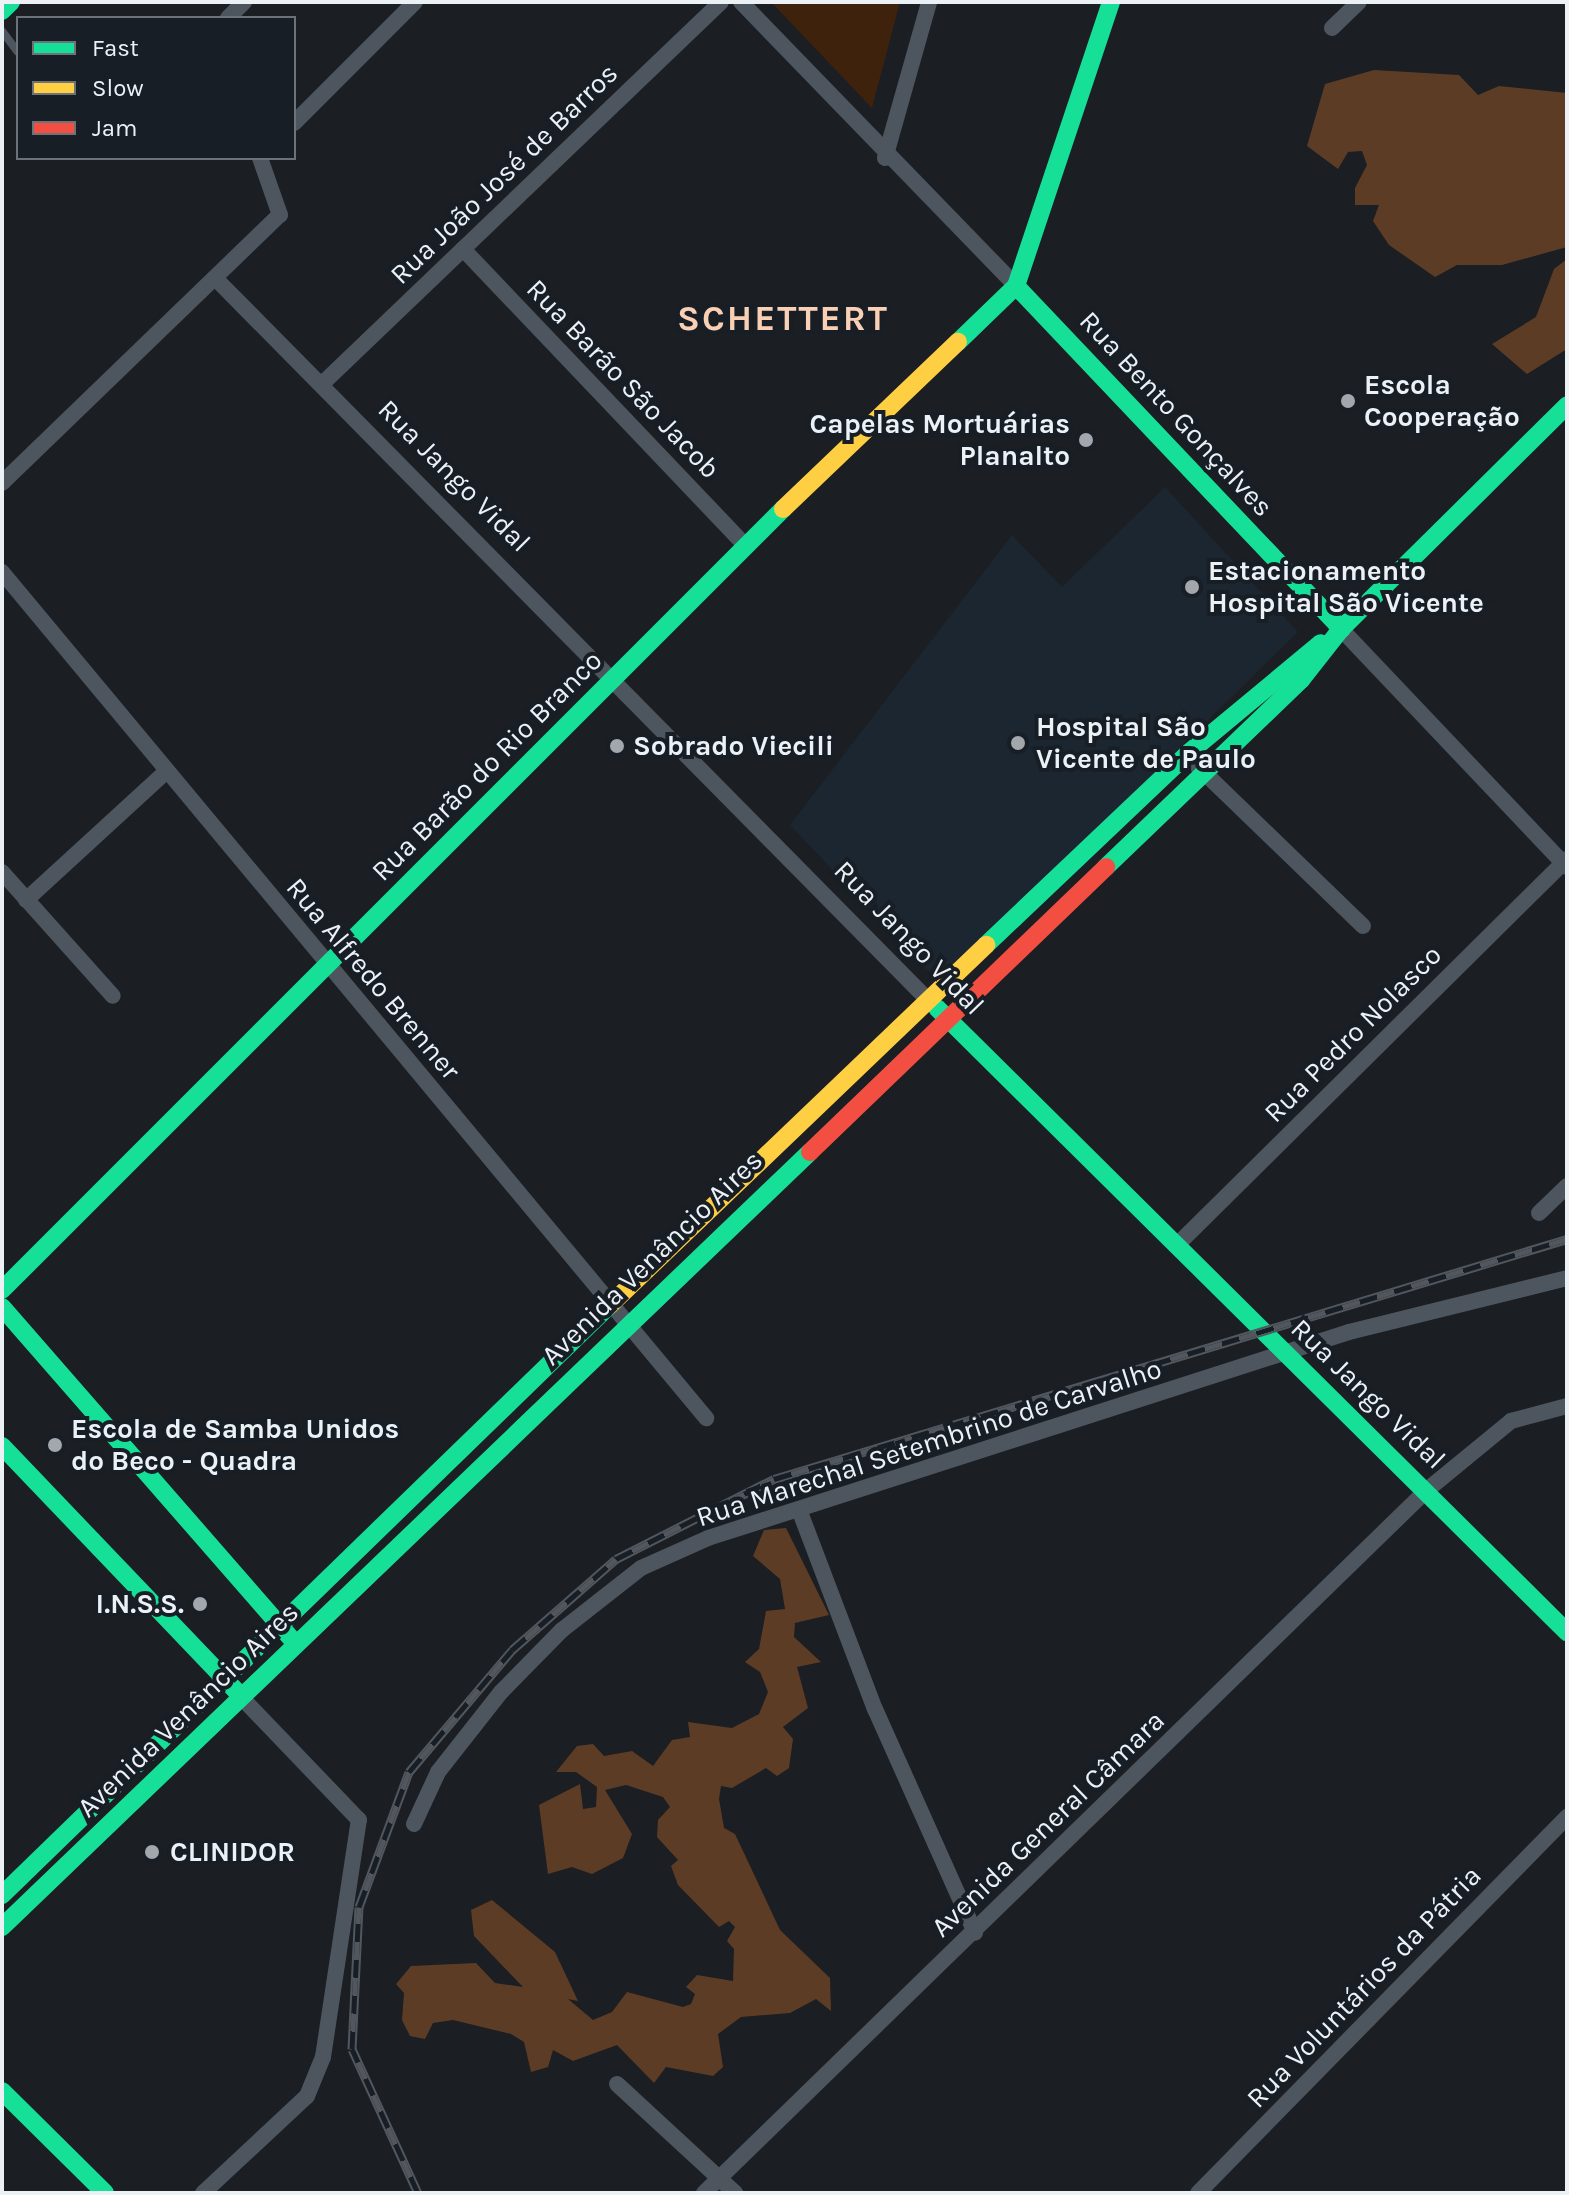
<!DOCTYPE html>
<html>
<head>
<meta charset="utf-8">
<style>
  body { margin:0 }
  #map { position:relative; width:1569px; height:2195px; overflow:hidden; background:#1b1e22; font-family:Karla,sans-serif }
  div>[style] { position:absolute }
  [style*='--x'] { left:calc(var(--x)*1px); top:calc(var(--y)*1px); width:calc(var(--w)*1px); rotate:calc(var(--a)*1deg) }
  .built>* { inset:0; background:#1c2630 }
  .green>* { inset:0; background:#3f220c }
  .forest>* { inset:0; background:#5d3c25 }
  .lane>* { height:8px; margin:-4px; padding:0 4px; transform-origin:4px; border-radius:4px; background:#4d565f }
  .street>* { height:16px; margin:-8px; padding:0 8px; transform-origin:8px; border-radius:8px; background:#4d565f }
  .fast>* { height:18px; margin:-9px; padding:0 9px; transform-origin:9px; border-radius:9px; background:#16e098 }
  .slow>* { height:18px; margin:-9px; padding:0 9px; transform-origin:9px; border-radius:9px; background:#ffcf43 }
  .jam>* { height:18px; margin:-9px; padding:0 9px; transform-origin:9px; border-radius:9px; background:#f24e42 }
  .rail>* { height:9px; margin-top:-4.5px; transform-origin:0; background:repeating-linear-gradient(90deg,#181e25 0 18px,#52575e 0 36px); box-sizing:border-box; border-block:2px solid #52575e }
  .dots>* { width:22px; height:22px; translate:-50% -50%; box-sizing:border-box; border:4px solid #181e25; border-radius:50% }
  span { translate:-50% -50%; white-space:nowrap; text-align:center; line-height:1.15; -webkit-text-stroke:8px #181e25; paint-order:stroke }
  .street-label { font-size:28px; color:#ecf1f6 }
  .poi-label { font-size:28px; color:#ecf1f6; font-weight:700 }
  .left { translate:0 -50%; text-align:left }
  .right { translate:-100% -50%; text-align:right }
  .district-label { font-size:36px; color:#fad0b4; font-weight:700; letter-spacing:2px }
  .frame { position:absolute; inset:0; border:4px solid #ecf1f6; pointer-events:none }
  .legend { position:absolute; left:16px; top:16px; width:280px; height:144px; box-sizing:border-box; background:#181e25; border:2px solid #6d7279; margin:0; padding:10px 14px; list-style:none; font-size:24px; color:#ecf1f6 }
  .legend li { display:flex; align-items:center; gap:16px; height:40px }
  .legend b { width:40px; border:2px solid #6d7279 }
</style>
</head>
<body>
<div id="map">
  <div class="built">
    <div style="clip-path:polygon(1165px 487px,1298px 632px,940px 983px,790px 825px,1012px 535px,1062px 587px)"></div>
  </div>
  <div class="green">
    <div style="clip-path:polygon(771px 2px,900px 2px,872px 108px)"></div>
  </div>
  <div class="forest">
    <div style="clip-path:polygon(1374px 70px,1459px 75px,1478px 95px,1499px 86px,1567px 93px,1567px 247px,1502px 265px,1457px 265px,1435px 277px,1389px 245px,1373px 221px,1379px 205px,1355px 205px,1355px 188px,1367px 165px,1362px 151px,1348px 152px,1338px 169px,1307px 146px,1325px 84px)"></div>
    <div style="clip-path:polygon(1567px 259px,1567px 349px,1527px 374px,1492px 344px,1536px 317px,1554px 269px)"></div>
    <div style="clip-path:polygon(786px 1528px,829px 1615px,795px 1623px,794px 1637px,821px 1662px,797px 1667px,808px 1708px,783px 1727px,793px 1739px,789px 1768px,777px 1776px,766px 1768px,732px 1788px,721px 1786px,719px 1799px,724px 1828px,735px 1834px,780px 1930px,830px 1978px,831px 2011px,816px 1999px,790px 2013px,741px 2017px,718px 2034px,723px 2067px,713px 2076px,666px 2067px,654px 2083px,617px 2045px,573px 2061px,553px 2050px,548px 2067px,531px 2072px,524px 2042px,511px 2034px,453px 2020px,433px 2023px,425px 2039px,410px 2036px,402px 2020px,404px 1993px,396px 1984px,411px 1966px,476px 1963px,495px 1983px,523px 1987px,474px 1936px,471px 1910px,492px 1900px,555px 1952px,578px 2001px,568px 1999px,593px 2020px,612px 2012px,627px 1992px,683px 2007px,691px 2004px,695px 1994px,686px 1987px,697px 1975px,733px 1981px,734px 1949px,727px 1941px,735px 1927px,729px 1921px,719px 1927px,678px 1885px,671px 1866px,678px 1860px,657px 1837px,658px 1820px,670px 1807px,663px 1797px,626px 1785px,605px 1790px,632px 1834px,623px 1858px,592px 1874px,572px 1867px,548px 1874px,539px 1805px,580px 1784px,583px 1809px,596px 1807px,597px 1787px,576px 1772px,556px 1772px,577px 1746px,593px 1744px,604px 1756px,632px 1751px,653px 1766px,672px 1740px,690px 1737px,688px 1722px,732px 1728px,759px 1714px,768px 1692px,760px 1672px,745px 1662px,759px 1649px,766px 1611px,785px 1609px,780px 1579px,753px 1556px,764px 1530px)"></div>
  </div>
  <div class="lane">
    <div style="--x:2;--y:31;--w:26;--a:53"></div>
  </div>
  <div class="street">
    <div style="--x:741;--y:2;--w:395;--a:45.9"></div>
    <div style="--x:228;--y:18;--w:23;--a:-45"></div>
    <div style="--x:1332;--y:28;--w:37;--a:-44"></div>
    <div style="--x:294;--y:123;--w:171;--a:-45"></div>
    <div style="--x:885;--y:158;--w:162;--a:-74.2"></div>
    <div style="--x:463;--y:249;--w:409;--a:46.4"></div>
    <div style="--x:216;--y:279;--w:1015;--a:45.36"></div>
    <div style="--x:322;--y:384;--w:552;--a:-43.75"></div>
    <div style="--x:2;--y:483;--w:386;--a:-44"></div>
    <div style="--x:280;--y:215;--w:60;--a:-109.3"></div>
    <div style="--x:2;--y:572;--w:1101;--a:50.23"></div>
    <div style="--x:1341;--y:629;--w:328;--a:46.5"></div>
    <div style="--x:1186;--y:755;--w:246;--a:44"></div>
    <div style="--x:2;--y:872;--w:166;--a:48.2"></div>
    <div style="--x:26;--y:900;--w:191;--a:-42.5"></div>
    <div style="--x:1539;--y:1213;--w:39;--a:-44"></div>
    <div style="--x:1176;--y:1246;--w:550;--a:-44.71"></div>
    <div style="--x:800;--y:1512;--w:211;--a:69.2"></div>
    <div style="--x:875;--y:1709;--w:245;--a:65.9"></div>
    <div style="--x:414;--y:1824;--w:57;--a:-65.2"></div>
    <div style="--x:438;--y:1772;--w:102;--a:-51.8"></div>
    <div style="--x:501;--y:1692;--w:87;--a:-45.5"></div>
    <div style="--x:562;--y:1630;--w:100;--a:-38.1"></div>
    <div style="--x:641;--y:1568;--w:73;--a:-24.1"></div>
    <div style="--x:708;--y:1538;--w:673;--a:-17.82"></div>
    <div style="--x:1349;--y:1332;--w:225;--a:-13.9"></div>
    <div style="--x:617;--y:2084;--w:161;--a:42.7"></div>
    <div style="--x:203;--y:2193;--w:142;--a:-43"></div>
    <div style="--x:307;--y:2096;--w:42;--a:-67.7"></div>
    <div style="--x:323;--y:2057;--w:240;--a:-81.4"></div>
    <div style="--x:359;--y:1820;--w:169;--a:-133.8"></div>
    <div style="--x:704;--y:2193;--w:1008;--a:-44.2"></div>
    <div style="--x:1427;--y:1490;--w:109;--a:-39.4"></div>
    <div style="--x:1511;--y:1421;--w:58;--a:-15"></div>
    <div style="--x:1198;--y:2193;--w:527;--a:-45.54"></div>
  </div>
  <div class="fast">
    <div style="--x:2;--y:11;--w:13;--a:-45"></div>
    <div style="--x:1016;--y:286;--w:473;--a:46.5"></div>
    <div style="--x:958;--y:342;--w:81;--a:-44"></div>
    <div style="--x:1016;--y:286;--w:299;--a:-71.5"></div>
    <div style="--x:1106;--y:867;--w:270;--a:-43.8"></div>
    <div style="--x:1301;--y:680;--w:65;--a:-51.9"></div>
    <div style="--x:1341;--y:629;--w:318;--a:-44.7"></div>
    <div style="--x:986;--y:945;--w:276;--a:-43.5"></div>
    <div style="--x:1186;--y:755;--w:175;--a:-39.7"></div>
    <div style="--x:937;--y:1008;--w:887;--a:44.73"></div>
    <div style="--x:2;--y:1290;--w:1105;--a:-45"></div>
    <div style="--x:2;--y:1307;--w:443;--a:48.9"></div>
    <div style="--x:2;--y:1446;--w:339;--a:46.3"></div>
    <div style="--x:2;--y:1895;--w:847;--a:-44.14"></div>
    <div style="--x:2;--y:1927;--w:1120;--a:-43.81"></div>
    <div style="--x:2;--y:2091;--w:145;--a:44.7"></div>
  </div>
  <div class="slow">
    <div style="--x:783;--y:509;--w:242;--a:-43.7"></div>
    <div style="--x:610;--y:1305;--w:521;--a:-43.75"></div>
  </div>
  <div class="jam">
    <div style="--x:810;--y:1152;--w:411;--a:-43.9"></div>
  </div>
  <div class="rail">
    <div style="--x:418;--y:2193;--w:158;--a:-114.6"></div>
    <div style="--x:352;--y:2049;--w:142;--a:-87.2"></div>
    <div style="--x:359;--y:1907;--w:144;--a:-69.7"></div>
    <div style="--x:409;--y:1772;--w:160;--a:-49.8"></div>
    <div style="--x:512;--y:1650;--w:138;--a:-41.2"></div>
    <div style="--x:616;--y:1559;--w:177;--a:-26.9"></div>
    <div style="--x:774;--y:1479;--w:829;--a:-16.84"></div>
  </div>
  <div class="dots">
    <div style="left:1348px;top:401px;background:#a3a7ac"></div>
    <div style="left:1086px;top:440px;background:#a3a7ac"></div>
    <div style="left:1192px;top:587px;background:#a3a7ac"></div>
    <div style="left:1018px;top:743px;background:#a3a7ac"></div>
    <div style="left:617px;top:746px;background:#a3a7ac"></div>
    <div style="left:55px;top:1445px;background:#a3a7ac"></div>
    <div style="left:200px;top:1604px;background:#a3a7ac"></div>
    <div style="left:152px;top:1852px;background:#a3a7ac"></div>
  </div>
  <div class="street-label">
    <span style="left:504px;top:174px;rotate:-44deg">Rua João José de Barros</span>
    <span style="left:623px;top:379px;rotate:46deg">Rua Barão São Jacob</span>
    <span style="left:1176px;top:414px;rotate:47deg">Rua Bento Gonçalves</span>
    <span style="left:454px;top:476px;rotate:45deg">Rua Jango Vidal</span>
    <span style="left:487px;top:766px;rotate:-45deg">Rua Barão do Rio Branco</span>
    <span style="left:909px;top:938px;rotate:46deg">Rua Jango Vidal</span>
    <span style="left:373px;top:979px;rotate:50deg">Rua Alfredo Brenner</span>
    <span style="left:1353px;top:1034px;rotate:-45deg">Rua Pedro Nolasco</span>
    <span style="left:652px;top:1258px;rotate:-44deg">Avenida Venâncio Aires</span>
    <span style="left:1368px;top:1394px;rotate:44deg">Rua Jango Vidal</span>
    <span style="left:929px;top:1443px;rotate:-18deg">Rua Marechal Setembrino de Carvalho</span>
    <span style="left:188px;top:1710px;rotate:-44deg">Avenida Venâncio Aires</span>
    <span style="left:1048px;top:1824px;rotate:-44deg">Avenida General Câmara</span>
    <span style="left:1364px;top:1987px;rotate:-46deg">Rua Voluntários da Pátria</span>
  </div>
  <div class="poi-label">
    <span class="left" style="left:1364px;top:401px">Escola<br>Cooperação</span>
    <span class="right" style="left:1070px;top:440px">Capelas Mortuárias<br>Planalto</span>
    <span class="left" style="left:1208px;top:587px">Estacionamento<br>Hospital São Vicente</span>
    <span class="left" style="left:1036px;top:743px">Hospital São<br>Vicente de Paulo</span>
    <span class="left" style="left:633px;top:746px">Sobrado Viecili</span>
    <span class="left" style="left:71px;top:1445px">Escola de Samba Unidos<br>do Beco - Quadra</span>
    <span class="right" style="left:184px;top:1604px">I.N.S.S.</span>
    <span class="left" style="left:170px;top:1852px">CLINIDOR</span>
  </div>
  <div class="district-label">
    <span style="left:783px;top:319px">SCHETTERT</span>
  </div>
  <div class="frame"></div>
  <ul class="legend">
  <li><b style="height:10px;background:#16e098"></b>Fast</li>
  <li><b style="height:10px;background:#ffcf43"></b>Slow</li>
  <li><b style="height:10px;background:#f24e42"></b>Jam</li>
  </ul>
</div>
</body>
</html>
